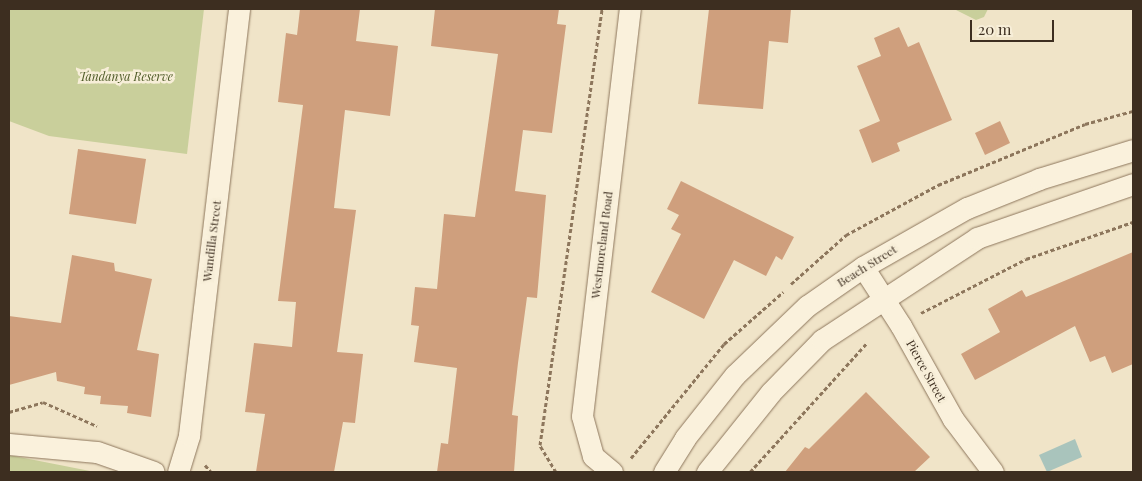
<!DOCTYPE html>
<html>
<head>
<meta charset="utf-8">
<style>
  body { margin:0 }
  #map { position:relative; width:1142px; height:481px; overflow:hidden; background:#f0e4c8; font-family:"Playfair Display",serif }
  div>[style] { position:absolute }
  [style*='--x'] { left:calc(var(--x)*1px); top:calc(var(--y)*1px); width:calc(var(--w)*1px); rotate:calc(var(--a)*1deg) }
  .green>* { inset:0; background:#c9cf9b }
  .water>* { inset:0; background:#a9c4bc }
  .building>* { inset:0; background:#cf9f7d }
  .path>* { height:3px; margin-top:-1.5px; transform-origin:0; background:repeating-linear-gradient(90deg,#8d765c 0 4px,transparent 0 6.5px) }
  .roads { filter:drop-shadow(0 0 1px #8d765c) drop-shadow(0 0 1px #8d765c) }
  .minor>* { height:21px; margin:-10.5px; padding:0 10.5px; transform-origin:10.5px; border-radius:10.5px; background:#faf1dc }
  span { translate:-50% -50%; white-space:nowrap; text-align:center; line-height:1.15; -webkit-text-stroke:5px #f7eed8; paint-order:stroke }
  .park-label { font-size:12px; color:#4d5a26; font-style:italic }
  .street-label { font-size:12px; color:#3d2e20 }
  .frame { position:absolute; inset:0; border:10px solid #3d2e20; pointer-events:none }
  .scale { position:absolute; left:970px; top:20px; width:84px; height:22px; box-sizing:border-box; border:2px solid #3d2e20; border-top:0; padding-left:6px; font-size:15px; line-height:18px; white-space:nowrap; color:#3d2e20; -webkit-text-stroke:4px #f7eed8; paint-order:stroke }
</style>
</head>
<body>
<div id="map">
  <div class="green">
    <div style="clip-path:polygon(9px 9px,204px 9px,187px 154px,49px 136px,9px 121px)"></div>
    <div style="clip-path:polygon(954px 9px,988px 9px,984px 17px,976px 20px)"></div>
    <div style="clip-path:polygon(9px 455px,95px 472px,96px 472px,9px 472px)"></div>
  </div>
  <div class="water">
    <div style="clip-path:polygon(1075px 439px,1082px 457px,1047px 472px,1039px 455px)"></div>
  </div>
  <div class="building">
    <div style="clip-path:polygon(300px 9px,360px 9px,356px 41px,398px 46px,390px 116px,345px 110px,334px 208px,356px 210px,337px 352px,363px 354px,355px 423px,343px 422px,334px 472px,256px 472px,265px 414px,245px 412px,254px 343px,292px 347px,296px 302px,278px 301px,303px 105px,278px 102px,286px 33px,297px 35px)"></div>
    <div style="clip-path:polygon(435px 9px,559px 9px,557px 24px,566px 25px,552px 133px,523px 130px,515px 191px,546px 195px,537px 298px,527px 297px,518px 363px,512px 415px,518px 416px,514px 472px,437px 472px,441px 443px,448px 444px,457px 368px,414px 362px,419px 326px,411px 325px,415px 287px,437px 289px,444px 214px,475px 217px,498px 54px,431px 46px)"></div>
    <div style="clip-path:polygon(709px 9px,791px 9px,788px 43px,769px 41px,763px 109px,698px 104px)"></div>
    <div style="clip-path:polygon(899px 27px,908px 47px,919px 42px,952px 120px,897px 143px,900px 151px,872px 163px,859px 130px,880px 121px,857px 66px,881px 56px,874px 38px)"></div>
    <div style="clip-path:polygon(1000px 121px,1010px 143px,985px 155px,975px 133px)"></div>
    <div style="clip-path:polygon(78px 149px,146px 159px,136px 224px,69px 214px)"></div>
    <div style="clip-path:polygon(681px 181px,794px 237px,782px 260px,776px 256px,766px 276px,734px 260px,704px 319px,651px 292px,681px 234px,671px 229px,679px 215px,667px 209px)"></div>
    <div style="clip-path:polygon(1133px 252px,1133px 364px,1112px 373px,1105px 356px,1090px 362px,1075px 326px,975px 380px,961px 354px,1000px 332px,988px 309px,1022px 290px,1026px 297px)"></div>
    <div style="clip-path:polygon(72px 255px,114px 263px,115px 271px,152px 279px,137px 350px,159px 354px,151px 417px,127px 413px,128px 406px,100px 404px,101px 396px,84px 394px,85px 387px,57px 381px,56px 372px,9px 385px,9px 316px,61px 323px)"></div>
    <div style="clip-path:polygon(866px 392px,930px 457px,914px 472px,785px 472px,805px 447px,809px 449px)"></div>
  </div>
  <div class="path">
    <div style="--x:791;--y:284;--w:74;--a:-41.7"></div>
    <div style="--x:846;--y:235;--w:105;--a:-28.5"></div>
    <div style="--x:938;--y:185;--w:159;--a:-22.5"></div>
    <div style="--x:1085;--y:124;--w:50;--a:-15.2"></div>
    <div style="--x:921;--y:313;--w:118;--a:-27.2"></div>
    <div style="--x:1026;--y:259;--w:113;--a:-19.1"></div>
    <div style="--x:9;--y:412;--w:35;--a:-16"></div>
    <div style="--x:43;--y:402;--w:59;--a:24"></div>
    <div style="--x:631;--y:458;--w:147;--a:-50.8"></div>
    <div style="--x:724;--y:344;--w:79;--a:-41.4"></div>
    <div style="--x:205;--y:465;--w:9;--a:49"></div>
    <div style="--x:556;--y:472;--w:31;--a:-121"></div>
    <div style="--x:540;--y:445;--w:440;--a:-81.9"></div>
    <div style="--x:750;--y:472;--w:173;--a:-47.8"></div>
  </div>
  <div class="roads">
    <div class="minor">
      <div style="--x:863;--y:267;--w:70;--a:57.2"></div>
      <div style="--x:901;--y:326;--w:107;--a:60.8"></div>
      <div style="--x:953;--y:419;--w:66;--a:53"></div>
      <div style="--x:9;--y:444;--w:88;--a:5.2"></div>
      <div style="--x:97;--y:452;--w:60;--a:19.3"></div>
      <div style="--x:178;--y:472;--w:39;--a:-73"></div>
      <div style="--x:189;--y:435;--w:429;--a:-83.3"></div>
      <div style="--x:612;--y:472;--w:25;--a:-140"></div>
      <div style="--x:593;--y:456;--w:41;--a:-105.4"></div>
      <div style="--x:582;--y:416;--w:410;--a:-83.3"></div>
      <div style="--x:664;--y:472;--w:40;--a:-58"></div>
      <div style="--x:685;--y:438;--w:80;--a:-51.6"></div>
      <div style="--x:735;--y:375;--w:100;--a:-43.8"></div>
      <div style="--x:807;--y:306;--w:68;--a:-34.9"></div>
      <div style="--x:863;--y:267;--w:120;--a:-29.6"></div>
      <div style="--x:967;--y:208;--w:78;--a:-21.9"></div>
      <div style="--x:1039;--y:179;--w:98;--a:-17.1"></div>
      <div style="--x:707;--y:472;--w:102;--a:-51.3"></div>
      <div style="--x:771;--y:392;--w:73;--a:-45.6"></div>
      <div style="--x:822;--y:340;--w:186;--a:-33.3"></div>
      <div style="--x:977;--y:238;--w:165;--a:-19.1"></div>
    </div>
  </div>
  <div class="park-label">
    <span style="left:126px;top:77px">Tandanya Reserve</span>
  </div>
  <div class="street-label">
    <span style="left:212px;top:241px;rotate:-83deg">Wandilla Street</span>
    <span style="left:602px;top:245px;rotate:-83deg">Westmoreland Road</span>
    <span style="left:867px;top:266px;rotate:-32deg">Beach Street</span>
    <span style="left:926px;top:371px;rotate:61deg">Pierce Street</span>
  </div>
  <div class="frame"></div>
  <div class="scale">20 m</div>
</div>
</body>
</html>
